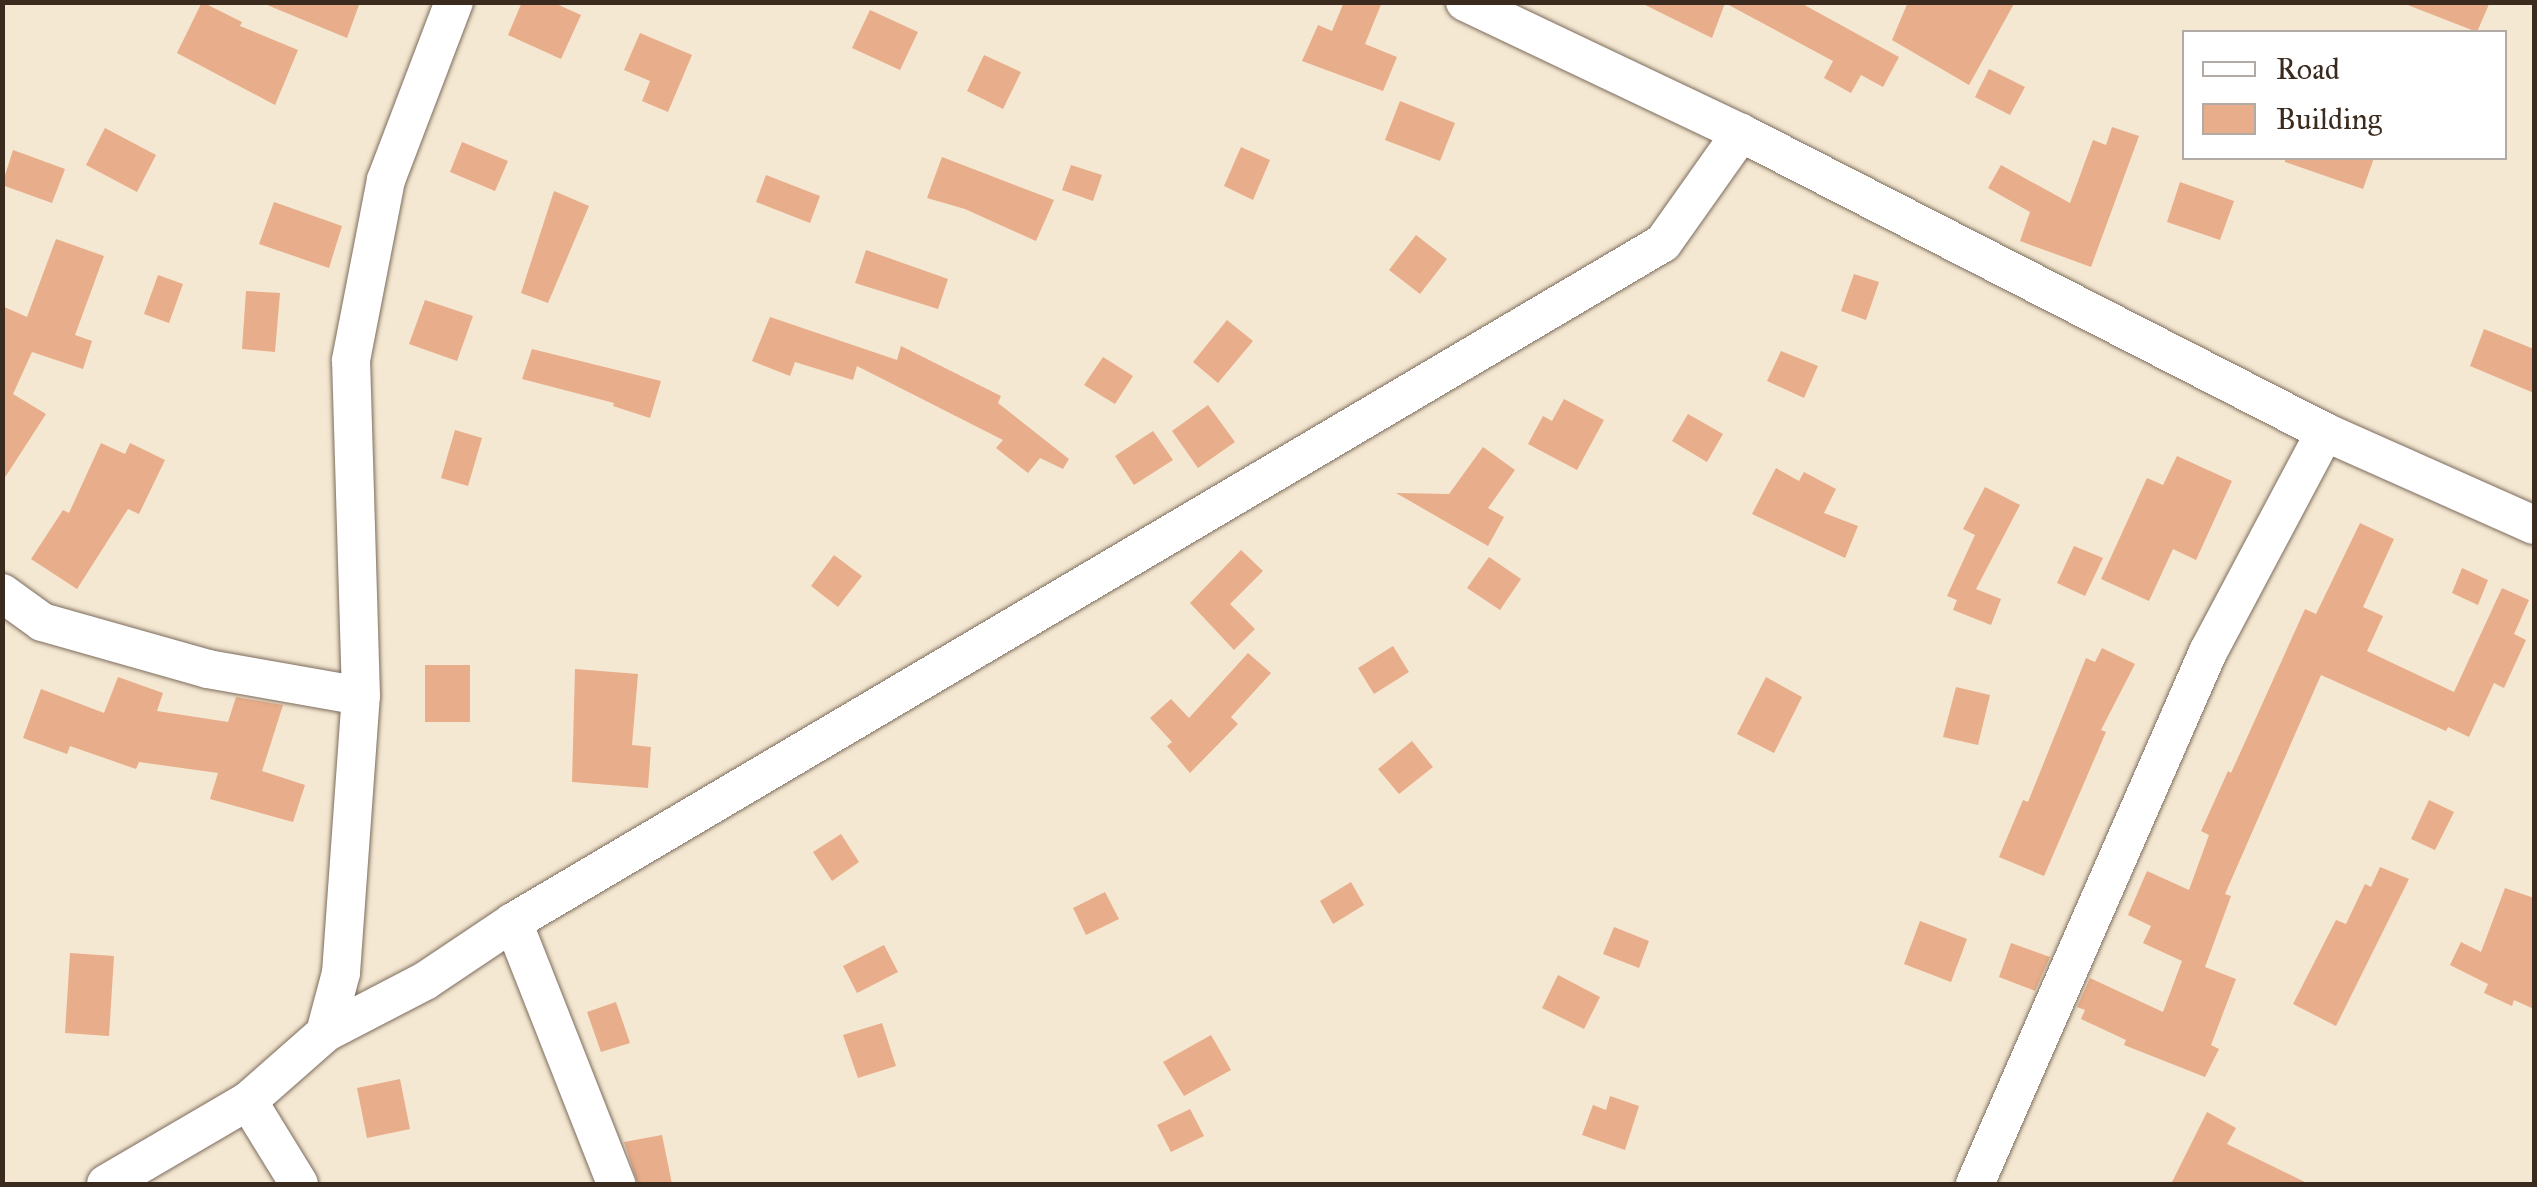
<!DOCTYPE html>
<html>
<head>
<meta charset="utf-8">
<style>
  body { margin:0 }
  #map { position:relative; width:2537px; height:1187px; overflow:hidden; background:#f5e8d2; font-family:"IM FELL Great Primer",serif }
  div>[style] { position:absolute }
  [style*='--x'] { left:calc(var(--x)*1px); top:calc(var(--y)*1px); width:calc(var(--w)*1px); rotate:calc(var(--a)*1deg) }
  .building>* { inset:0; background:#e8ad8a }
  .roads { filter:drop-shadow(0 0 2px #7c6c5d) drop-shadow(0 0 2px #7c6c5d) }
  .minor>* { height:38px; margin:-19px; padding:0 19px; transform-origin:19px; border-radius:19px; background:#fff }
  span { translate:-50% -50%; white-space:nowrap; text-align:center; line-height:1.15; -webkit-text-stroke:8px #fff; paint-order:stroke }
  .frame { position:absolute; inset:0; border:5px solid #3b2a1e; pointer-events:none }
  .legend { position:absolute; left:2182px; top:30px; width:325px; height:130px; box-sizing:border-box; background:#fff; border:2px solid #b1aaa5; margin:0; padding:12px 18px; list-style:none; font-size:30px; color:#3b2a1e }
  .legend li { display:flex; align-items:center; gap:20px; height:50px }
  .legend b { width:50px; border:2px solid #b1aaa5 }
</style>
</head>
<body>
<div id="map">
  <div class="building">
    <div style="clip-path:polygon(202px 2px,242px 22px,240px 26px,298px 50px,275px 105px,177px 53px)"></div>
    <div style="clip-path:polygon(260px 2px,360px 2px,347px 38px)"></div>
    <div style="clip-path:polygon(522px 2px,552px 2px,581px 15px,561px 59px,508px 35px)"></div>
    <div style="clip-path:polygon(1344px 2px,1382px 2px,1365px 44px,1397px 57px,1383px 91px,1302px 61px,1318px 25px,1332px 31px)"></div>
    <div style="clip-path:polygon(1639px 2px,1799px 2px,1899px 57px,1883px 87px,1861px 75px,1851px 93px,1824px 78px,1833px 61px,1725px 3px,1712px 38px)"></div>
    <div style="clip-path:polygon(1908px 2px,2015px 2px,1969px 85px,1892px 40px)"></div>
    <div style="clip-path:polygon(2400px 2px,2490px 2px,2477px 32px)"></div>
    <div style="clip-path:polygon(870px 10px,918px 32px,900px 70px,852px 48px)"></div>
    <div style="clip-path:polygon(640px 33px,692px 55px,668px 112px,642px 101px,650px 81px,624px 70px)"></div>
    <div style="clip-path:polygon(984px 55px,1021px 72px,1003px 109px,967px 91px)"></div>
    <div style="clip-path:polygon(1989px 69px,2025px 87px,2010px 115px,1975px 97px)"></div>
    <div style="clip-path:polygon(1400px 101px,1455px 123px,1440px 161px,1385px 140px)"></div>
    <div style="clip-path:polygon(2112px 127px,2139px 136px,2091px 267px,2020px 241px,2030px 212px,1988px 188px,2001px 165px,2070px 203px,2093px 140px,2106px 145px)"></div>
    <div style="clip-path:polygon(105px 128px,156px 155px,137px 192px,86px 165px)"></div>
    <div style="clip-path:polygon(462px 142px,508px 161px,495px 191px,450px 172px)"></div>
    <div style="clip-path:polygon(1241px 147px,1270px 160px,1253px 200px,1224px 186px)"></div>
    <div style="clip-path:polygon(13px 150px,65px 169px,52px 203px,2px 185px)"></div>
    <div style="clip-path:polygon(942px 157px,1054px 200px,1036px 241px,965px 209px,927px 198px)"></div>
    <div style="clip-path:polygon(2285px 158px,2374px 158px,2363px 189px,2285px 162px)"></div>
    <div style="clip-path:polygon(1071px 165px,1102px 175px,1093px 201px,1062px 190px)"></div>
    <div style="clip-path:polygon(766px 175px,820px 196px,810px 223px,756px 202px)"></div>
    <div style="clip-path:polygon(2180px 182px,2234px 201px,2220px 240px,2167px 222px)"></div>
    <div style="clip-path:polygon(554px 191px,589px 206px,548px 303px,521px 293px)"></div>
    <div style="clip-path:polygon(274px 202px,342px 226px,329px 268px,259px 244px)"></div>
    <div style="clip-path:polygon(1416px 235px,1447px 259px,1420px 294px,1389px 270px)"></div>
    <div style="clip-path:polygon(56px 239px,104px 256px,75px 335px,92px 341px,83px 369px,32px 352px,13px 394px,46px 414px,2px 482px,2px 306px,27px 317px)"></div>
    <div style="clip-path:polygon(866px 250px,948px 279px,938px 309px,855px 283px)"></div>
    <div style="clip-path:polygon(1854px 274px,1879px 282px,1866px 320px,1841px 311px)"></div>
    <div style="clip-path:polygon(158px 275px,183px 284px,169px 323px,144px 314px)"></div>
    <div style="clip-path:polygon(246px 291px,280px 293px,275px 352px,242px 349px)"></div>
    <div style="clip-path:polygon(425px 300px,473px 316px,457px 361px,409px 344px)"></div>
    <div style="clip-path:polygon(770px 317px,897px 360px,901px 346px,1001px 396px,998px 403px,1069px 459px,1063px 469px,1040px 458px,1028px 473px,996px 448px,1003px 440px,857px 366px,853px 380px,795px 362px,790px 376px,752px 361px)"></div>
    <div style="clip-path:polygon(1227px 320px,1253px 341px,1218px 383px,1193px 362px)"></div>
    <div style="clip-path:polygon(2484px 329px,2534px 349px,2534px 393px,2470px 366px)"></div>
    <div style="clip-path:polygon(532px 349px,661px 381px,650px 418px,613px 406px,614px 403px,522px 379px)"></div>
    <div style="clip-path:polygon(1781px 351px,1818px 366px,1804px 398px,1767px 381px)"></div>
    <div style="clip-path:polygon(1103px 357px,1133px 376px,1115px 404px,1084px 385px)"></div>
    <div style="clip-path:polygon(1564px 399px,1604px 420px,1577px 470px,1528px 444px,1543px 416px,1552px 421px)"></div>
    <div style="clip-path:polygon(1208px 405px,1235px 442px,1198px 468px,1172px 431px)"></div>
    <div style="clip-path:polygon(1688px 414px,1723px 434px,1707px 462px,1672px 441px)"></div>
    <div style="clip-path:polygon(455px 430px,482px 438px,468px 486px,441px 478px)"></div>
    <div style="clip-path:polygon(1153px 431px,1173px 460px,1134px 485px,1115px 456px)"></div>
    <div style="clip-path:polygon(101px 443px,125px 454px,130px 443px,165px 460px,139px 514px,128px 509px,77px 589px,31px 559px,63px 510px,69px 513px)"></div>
    <div style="clip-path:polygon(1483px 447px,1515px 470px,1488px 508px,1504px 517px,1488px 546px,1396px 493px,1449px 494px)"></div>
    <div style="clip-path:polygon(2177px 456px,2232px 481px,2196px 560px,2173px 549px,2149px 601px,2101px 579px,2147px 478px,2163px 485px)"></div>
    <div style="clip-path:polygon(1776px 468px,1799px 481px,1804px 472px,1836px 489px,1824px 513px,1858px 526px,1845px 558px,1752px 514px)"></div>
    <div style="clip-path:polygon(1985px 487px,2020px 505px,1976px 589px,2001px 599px,1991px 625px,1953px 610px,1957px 600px,1947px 596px,1975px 535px,1963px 529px)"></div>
    <div style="clip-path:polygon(2360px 523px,2394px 539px,2363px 607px,2383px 616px,2367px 651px,2454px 692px,2502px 588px,2529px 600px,2514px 634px,2526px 640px,2504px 688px,2494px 683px,2469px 737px,2448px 727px,2446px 731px,2321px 675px,2225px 894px,2231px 896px,2205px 967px,2236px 979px,2211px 1045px,2219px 1049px,2205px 1077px,2124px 1045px,2126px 1040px,2081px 1019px,2085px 1010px,2077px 1007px,2090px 978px,2163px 1012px,2182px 961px,2143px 943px,2151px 926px,2128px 915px,2147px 871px,2189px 890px,2209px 835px,2201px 831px,2228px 771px,2231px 773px,2305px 609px,2316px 614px)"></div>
    <div style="clip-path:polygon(2074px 546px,2103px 558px,2085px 596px,2057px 583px)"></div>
    <div style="clip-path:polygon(1241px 550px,1263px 571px,1230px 604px,1255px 629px,1234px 650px,1190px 603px)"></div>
    <div style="clip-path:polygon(834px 555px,862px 576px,838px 607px,811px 586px)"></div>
    <div style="clip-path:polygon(1489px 557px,1521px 579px,1500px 610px,1467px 588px)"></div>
    <div style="clip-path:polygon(2462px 568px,2488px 580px,2478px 605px,2452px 593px)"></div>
    <div style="clip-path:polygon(1393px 646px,1409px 672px,1374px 694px,1358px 668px)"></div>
    <div style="clip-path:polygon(2102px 648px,2135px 664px,2101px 730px,2106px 732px,2044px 876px,1999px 857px,2023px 800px,2028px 802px,2086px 658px,2095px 662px)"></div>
    <div style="clip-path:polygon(1248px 653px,1271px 673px,1231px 717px,1238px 724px,1190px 773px,1167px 746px,1172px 742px,1150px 718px,1171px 699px,1189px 718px)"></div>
    <div style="clip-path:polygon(425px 665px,470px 665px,470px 722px,425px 722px)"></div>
    <div style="clip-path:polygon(575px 669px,638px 674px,632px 745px,651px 747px,648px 788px,572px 782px)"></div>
    <div style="clip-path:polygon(118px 677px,163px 693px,157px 711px,228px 722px,236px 697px,283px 705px,262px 771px,305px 785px,293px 822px,210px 799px,218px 773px,139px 762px,136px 769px,70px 746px,67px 754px,23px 738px,41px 689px,104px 713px)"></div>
    <div style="clip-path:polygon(1766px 677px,1802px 697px,1774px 753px,1737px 734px)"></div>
    <div style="clip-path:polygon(1956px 687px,1990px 695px,1978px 745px,1943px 737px)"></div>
    <div style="clip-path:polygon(1412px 741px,1433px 767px,1399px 794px,1378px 769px)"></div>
    <div style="clip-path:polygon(2429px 800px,2454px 812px,2435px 850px,2411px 839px)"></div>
    <div style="clip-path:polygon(841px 834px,859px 862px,832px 881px,813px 852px)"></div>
    <div style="clip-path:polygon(2380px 867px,2409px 879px,2336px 1026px,2293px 1004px,2336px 920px,2346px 924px,2365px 884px,2371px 887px)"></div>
    <div style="clip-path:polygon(1351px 882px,1364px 905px,1333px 924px,1320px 901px)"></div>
    <div style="clip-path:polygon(2505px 888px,2534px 898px,2534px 1009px,2514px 1000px,2512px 1006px,2484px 993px,2488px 984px,2450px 965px,2461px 942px,2481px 952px)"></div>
    <div style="clip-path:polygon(1105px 892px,1119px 919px,1086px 935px,1073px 908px)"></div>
    <div style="clip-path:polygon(1920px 921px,1967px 939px,1951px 982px,1904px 964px)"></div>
    <div style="clip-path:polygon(1614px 927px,1649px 941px,1639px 968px,1603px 954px)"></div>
    <div style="clip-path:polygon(2011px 943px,2050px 957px,2035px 991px,1999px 977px)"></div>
    <div style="clip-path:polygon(884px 945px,898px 972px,857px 993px,843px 966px)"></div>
    <div style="clip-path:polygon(70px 953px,114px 956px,109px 1036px,65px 1033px)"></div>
    <div style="clip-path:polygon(1558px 975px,1600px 997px,1584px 1029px,1542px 1008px)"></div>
    <div style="clip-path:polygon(616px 1002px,630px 1043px,601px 1052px,587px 1012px)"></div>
    <div style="clip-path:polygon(882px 1023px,896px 1066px,858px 1078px,843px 1035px)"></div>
    <div style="clip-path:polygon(1211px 1035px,1231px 1070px,1184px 1096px,1163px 1062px)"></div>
    <div style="clip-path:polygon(400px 1079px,410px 1129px,367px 1138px,357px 1088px)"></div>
    <div style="clip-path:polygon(1610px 1096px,1639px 1106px,1625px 1150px,1582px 1135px,1593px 1105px,1606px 1110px)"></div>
    <div style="clip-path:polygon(1190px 1109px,1204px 1136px,1171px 1152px,1157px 1125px)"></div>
    <div style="clip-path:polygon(2207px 1112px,2236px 1128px,2227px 1144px,2309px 1184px,2171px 1184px)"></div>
    <div style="clip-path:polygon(662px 1135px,672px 1184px,638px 1184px,624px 1142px)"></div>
  </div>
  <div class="roads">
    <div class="minor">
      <div style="--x:1465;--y:2;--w:306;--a:25.4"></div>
      <div style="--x:1741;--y:133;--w:656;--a:27.11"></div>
      <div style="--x:2325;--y:432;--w:229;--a:24"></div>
      <div style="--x:2;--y:593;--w:49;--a:35.9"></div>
      <div style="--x:42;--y:622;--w:173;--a:15.8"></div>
      <div style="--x:208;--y:669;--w:155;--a:10"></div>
      <div style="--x:513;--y:922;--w:282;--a:68.5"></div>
      <div style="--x:325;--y:1033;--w:62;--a:-75.1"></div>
      <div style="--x:341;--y:973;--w:278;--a:-85.9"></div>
      <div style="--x:361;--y:696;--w:336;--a:-91.7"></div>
      <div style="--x:351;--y:360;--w:183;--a:-79"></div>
      <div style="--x:386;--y:180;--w:191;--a:-69.1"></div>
      <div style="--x:248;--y:1101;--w:97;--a:58.4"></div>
      <div style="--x:106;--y:1184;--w:164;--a:-30.3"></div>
      <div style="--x:248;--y:1101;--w:103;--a:-41.4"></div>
      <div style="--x:325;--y:1033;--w:113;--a:-27.5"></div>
      <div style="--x:425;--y:981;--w:106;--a:-33.8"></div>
      <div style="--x:513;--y:922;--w:1335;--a:-30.56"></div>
      <div style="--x:1663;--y:243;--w:135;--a:-54.7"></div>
      <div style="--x:1975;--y:1184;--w:581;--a:-66.35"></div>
      <div style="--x:2208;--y:652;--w:249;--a:-62"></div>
    </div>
  </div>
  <div class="frame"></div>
  <ul class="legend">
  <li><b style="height:12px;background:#fff"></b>Road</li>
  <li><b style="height:28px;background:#e8ad8a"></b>Building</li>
  </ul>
</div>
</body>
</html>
